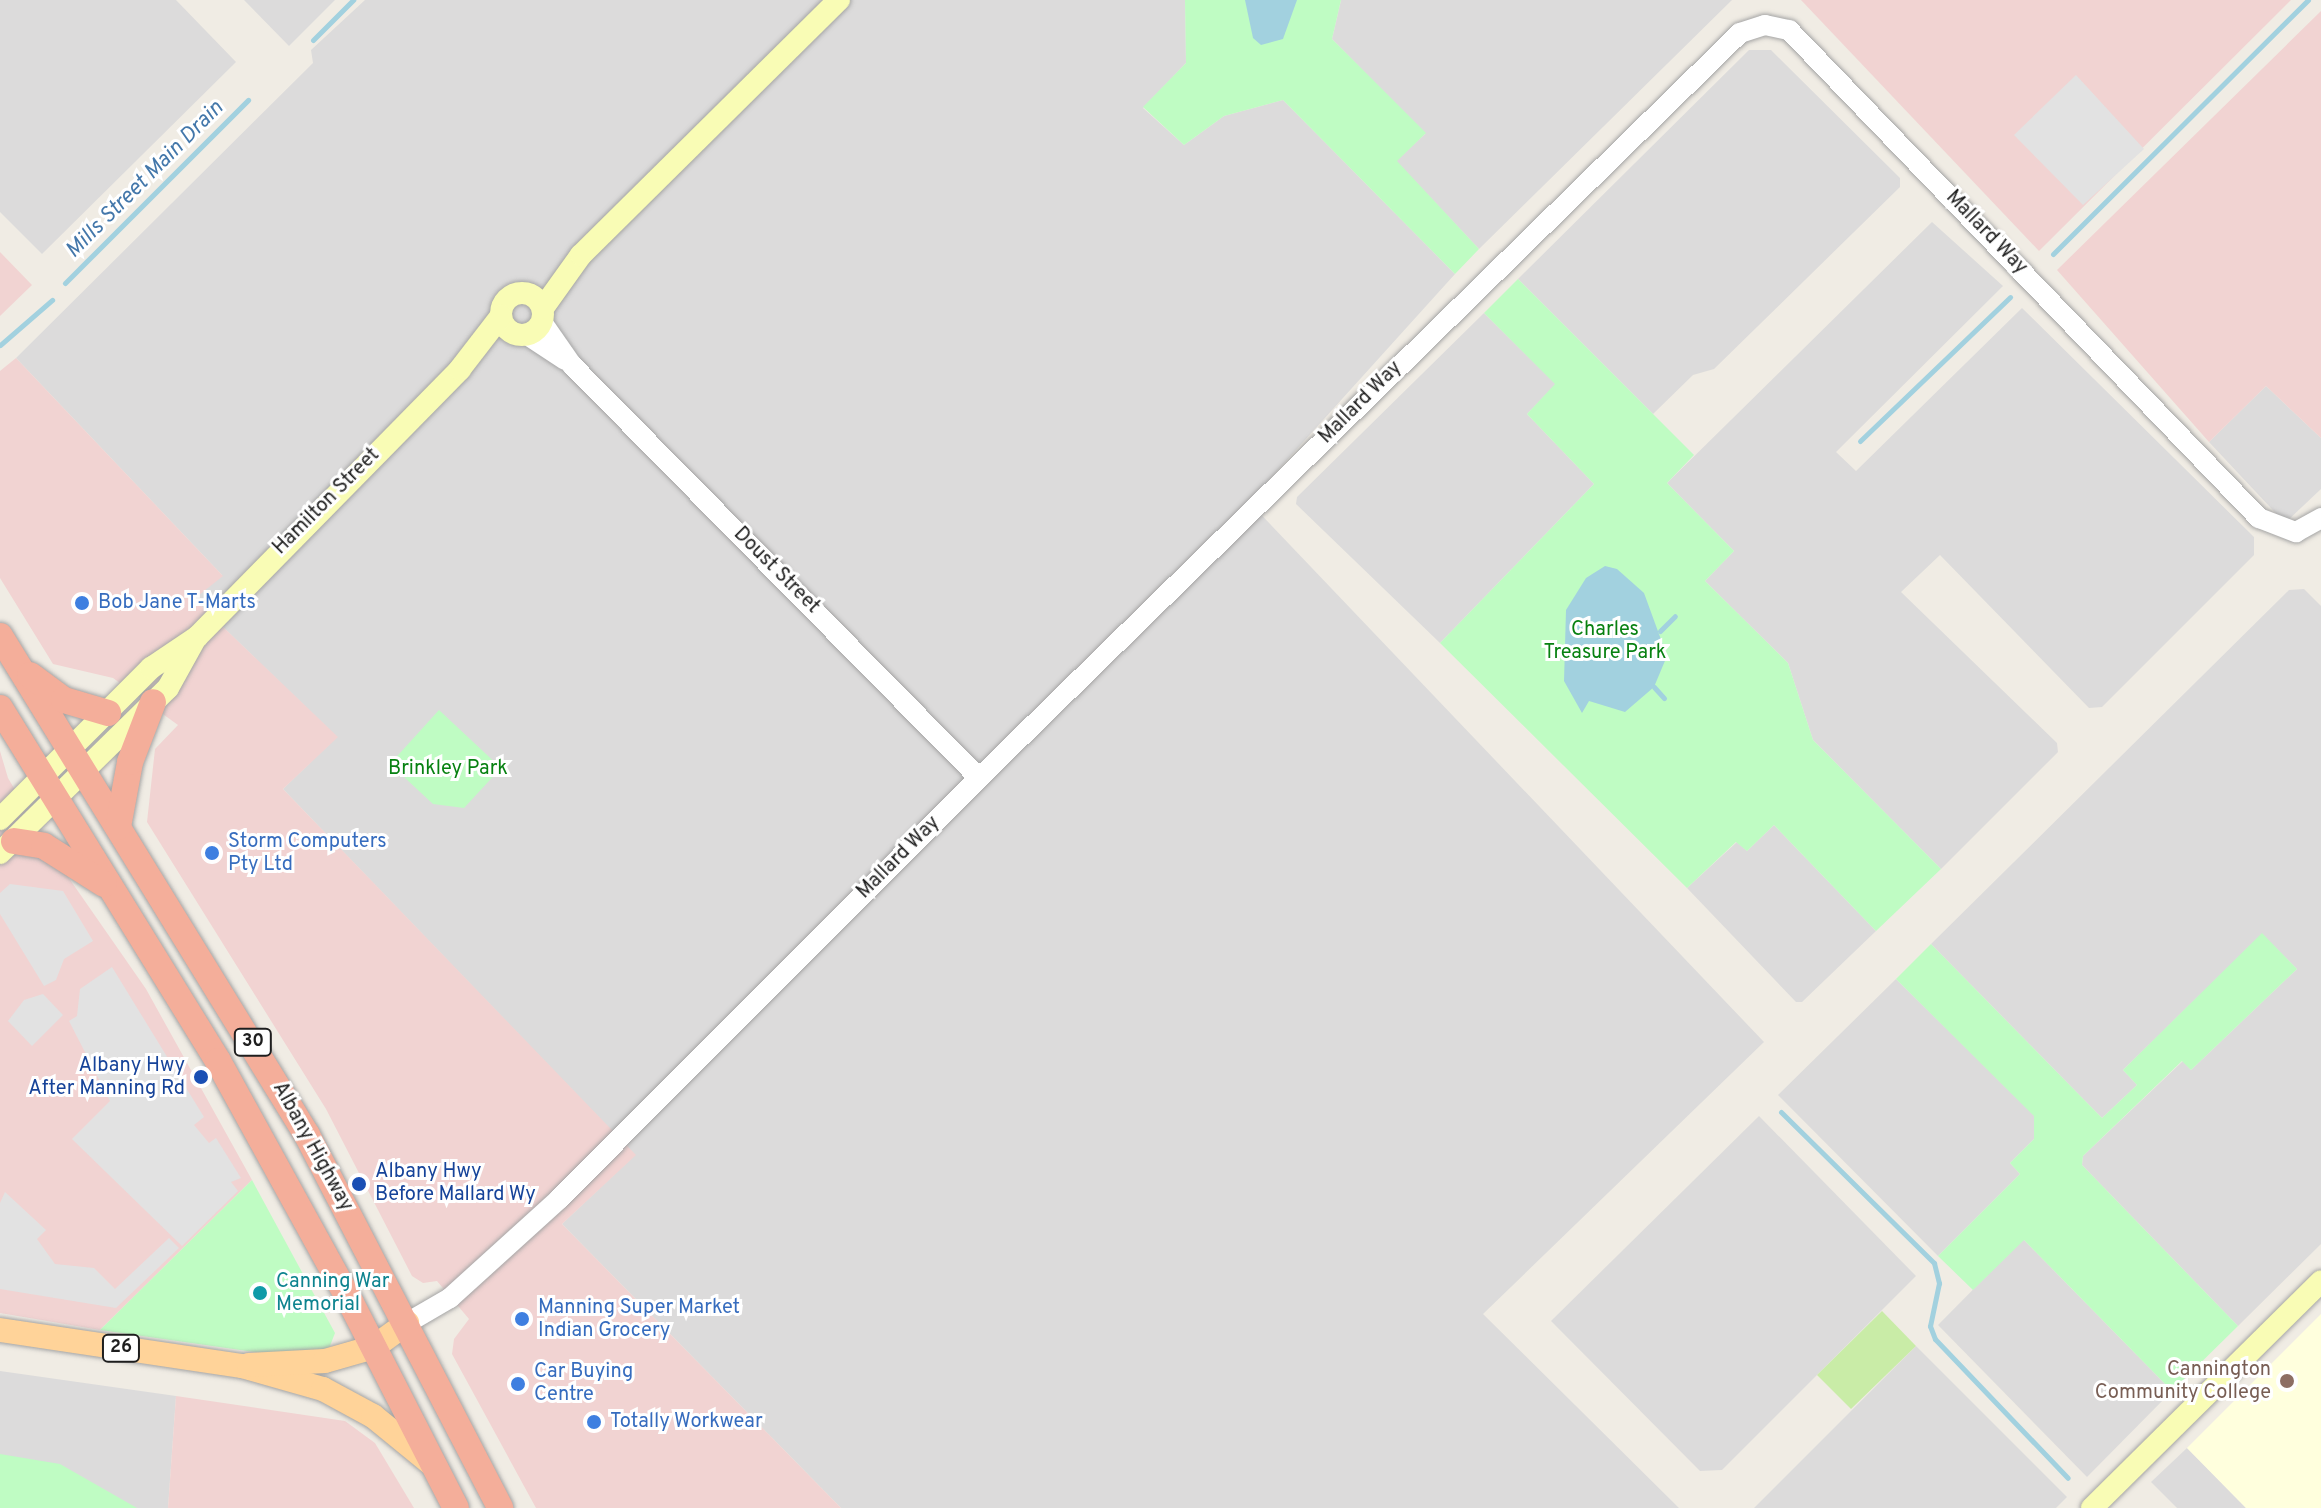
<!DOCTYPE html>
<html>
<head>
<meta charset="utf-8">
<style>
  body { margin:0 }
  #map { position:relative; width:2321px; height:1508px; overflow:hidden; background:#f0ece4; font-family:Overpass,sans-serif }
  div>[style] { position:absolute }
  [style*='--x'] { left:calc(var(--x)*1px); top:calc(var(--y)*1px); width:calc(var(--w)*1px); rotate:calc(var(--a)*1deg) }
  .residential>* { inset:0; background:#dcdbdb }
  .commercial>* { inset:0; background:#f1d3d2 }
  .education>* { inset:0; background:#ffd }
  .grass>* { inset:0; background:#c9eca7 }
  .park>* { inset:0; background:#bffcc3 }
  .parking>* { inset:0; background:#e2e2e2 }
  .water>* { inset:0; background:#a2d1df }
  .stream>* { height:5px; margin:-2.5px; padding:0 2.5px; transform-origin:2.5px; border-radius:2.5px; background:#a2d1df }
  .roads { filter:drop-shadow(0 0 2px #a5a5a5) drop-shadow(0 0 2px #a5a5a5) }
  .tertiary>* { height:20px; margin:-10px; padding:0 10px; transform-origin:10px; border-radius:10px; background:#fff }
  .secondary>* { height:22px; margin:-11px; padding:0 11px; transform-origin:11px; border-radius:11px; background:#f9fcb5 }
  .secondary>.ring { margin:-11px; padding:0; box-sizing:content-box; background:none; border:22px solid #f9fcb5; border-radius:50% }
  .primary>* { height:24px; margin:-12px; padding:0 12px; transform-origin:12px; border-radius:12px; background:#ffd399 }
  .trunk>* { height:26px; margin:-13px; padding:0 13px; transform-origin:13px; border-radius:13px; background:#f4ae9a }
  .dots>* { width:22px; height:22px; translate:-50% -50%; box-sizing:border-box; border:4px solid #fff; border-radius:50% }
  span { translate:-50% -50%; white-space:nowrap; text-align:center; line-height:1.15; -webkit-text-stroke:6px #fff; paint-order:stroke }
  .shield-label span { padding:2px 6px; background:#fff; border:2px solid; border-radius:6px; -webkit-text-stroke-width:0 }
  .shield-label { font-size:18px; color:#1e1e1e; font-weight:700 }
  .street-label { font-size:20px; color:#1e1e1e }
  .shop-label { font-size:20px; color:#366cbe }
  .left { translate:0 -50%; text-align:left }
  .park-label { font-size:20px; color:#078111 }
  .transit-label { font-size:20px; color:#164399 }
  .right { translate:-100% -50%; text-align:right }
  .culture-label { font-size:20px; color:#0d838f }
  .education-label { font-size:20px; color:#785e54 }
  .water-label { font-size:22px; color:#4377aa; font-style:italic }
</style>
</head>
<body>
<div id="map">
  <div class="residential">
    <div style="clip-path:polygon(0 0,176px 0,236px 62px,42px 254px,0 212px)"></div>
    <div style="clip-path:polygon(244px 0,335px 0,289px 46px)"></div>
    <div style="clip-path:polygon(365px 0,1185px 0,1186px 63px,1143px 108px,1184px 145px,1224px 116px,1283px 100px,1455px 274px,1249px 502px,1764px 1042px,1483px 1314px,1679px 1508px,841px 1508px,562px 1224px,635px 1155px,283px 789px,337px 737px,193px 598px,222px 575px,16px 358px,313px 63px,311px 50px)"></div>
    <div style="clip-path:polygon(1341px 0,1732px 0,1479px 249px,1396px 161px,1425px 134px,1332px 39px)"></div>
    <div style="clip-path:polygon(1749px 50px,1771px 50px,1900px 178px,1900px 187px,1714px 369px,1693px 375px,1653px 414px,1518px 279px)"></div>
    <div style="clip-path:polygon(1932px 222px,2003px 286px,1836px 452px,1856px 471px,2022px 308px,2254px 537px,2254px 555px,2102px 707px,2089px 708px,1940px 555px,1901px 592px,2057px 743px,2058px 752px,1941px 869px,1813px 740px,1788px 663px,1705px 581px,1734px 551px,1667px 483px)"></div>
    <div style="clip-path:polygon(1484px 313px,1556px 384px,1527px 414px,1594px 484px,1440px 643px,1296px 504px,1297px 497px)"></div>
    <div style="clip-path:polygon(2266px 386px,2321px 438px,2321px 489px,2285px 523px,2209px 442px)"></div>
    <div style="clip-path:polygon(2304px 589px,2321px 606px,2321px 1244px,2238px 1326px,2082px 1165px,2083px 1156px,2183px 1061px,2191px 1070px,2297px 969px,2262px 934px,2123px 1070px,2137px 1085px,2102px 1118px,1931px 944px,2289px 590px)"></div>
    <div style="clip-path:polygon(1774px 825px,1876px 931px,1802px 1002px,1796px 1002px,1687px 888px,1737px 842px,1747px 851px)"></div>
    <div style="clip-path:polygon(1896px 979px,2034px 1115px,2034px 1139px,2010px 1163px,2020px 1174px,1938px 1256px,1778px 1095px)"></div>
    <div style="clip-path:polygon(1759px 1116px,1916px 1276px,1722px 1470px,1700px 1471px,1551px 1321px)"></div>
    <div style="clip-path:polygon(2023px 1239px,2172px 1391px,2087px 1477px,1938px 1325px)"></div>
    <div style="clip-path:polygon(1916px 1346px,2067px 1497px,2056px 1508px,1754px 1508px)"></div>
    <div style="clip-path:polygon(0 1371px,176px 1396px,168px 1508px,136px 1508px,0 1459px)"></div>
    <div style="clip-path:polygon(2187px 1448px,2246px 1508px,2177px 1508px,2151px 1482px)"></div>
  </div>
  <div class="commercial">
    <div style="clip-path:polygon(1801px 0,2291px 0,2039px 251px)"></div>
    <div style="clip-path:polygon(2321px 11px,2321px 438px,2266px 386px,2209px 442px,2057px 270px)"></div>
    <div style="clip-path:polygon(0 252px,32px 285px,0 316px)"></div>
    <div style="clip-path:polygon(16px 358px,223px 576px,194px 599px,338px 737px,283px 789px,636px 1155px,562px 1224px,841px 1508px,536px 1508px,452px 1354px,454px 1339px,469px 1319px,437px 1281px,423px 1283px,412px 1276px,326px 1109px,147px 822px,155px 749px,178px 725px,113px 678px,53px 664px,0 578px,0 371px)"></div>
    <div style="clip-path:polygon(0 751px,8px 778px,57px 861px,146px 989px,252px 1180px,100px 1330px,0 1313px)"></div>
    <div style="clip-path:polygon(176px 1396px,345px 1421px,375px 1443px,414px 1508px,168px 1508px)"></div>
  </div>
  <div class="education">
    <div style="clip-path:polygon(2321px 1314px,2321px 1508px,2246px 1508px,2187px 1448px)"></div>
  </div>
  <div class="grass">
    <div style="clip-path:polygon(1882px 1311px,1916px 1346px,1851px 1409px,1817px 1375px)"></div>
  </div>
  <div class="park">
    <div style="clip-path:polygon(1185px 0,1341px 0,1332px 39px,1426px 133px,1397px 161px,1479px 249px,1455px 274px,1283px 100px,1224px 116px,1184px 145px,1143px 107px,1186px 63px)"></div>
    <div style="clip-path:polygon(1518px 279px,1694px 455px,1667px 483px,1734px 551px,1705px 581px,1788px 663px,1813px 740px,1941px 869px,1876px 931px,1774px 825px,1747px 851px,1736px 842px,1687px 888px,1440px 643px,1594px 484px,1527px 414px,1555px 384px,1484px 313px)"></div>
    <div style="clip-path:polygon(439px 710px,501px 768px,464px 808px,433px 804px,390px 764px)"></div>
    <div style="clip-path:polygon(2262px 933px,2297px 969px,2191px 1070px,2182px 1061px,2083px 1156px,2082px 1165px,2238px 1326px,2172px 1391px,2024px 1240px,1973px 1290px,1938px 1256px,2020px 1174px,2010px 1163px,2034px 1139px,2034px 1116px,1896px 979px,1931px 944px,2102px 1118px,2137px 1085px,2123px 1070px)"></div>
    <div style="clip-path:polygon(252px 1180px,335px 1333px,328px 1351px,262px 1353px,100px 1330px)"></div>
    <div style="clip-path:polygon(0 1454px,60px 1464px,137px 1508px,0 1508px)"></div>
  </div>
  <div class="parking">
    <div style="clip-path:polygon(2076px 75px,2144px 149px,2083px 205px,2014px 135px)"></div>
    <div style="clip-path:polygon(10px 884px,63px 891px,93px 941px,64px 959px,56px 980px,44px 986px,0 914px,0 893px)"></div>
    <div style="clip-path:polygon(112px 967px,204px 1117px,194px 1125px,209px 1143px,216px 1138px,241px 1178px,231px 1182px,238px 1191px,182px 1246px,72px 1139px,110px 1101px,69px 1021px,77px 1016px,80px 989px)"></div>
    <div style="clip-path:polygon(43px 994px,63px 1015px,32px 1046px,8px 1021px,24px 1000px)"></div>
    <div style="clip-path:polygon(5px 1192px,46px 1230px,37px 1239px,55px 1264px,94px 1268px,115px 1289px,169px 1238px,179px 1248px,116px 1308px,0 1289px,0 1203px)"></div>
  </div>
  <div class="water">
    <div style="clip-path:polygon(1245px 0,1297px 0,1283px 39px,1261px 45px,1253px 38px)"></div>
    <div style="clip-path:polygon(1605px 566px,1617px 569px,1644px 593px,1667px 656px,1654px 687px,1625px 712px,1589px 701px,1582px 713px,1564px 681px,1566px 610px,1586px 578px)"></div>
  </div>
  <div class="stream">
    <div style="--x:313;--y:40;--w:57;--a:-45"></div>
    <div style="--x:2053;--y:254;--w:360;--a:-44.9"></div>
    <div style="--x:65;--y:283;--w:259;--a:-45"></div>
    <div style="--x:0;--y:345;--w:69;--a:-40.9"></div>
    <div style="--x:1860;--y:441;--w:208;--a:-43.8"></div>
    <div style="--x:1660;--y:631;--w:21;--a:-45"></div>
    <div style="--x:1654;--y:687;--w:15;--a:48"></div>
    <div style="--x:1781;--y:1112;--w:215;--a:44.6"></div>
    <div style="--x:1934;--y:1263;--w:21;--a:76"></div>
    <div style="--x:1939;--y:1283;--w:44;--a:101.8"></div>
    <div style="--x:1930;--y:1326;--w:14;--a:69"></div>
    <div style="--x:1935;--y:1339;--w:192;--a:46.3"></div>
  </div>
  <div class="roads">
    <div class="tertiary">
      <div style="--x:542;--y:322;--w:52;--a:55.1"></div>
      <div style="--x:572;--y:365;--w:580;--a:45.42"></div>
      <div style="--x:527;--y:335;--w:45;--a:33.3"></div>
      <div style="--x:407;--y:1323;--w:50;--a:-30.2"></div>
      <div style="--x:450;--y:1298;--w:147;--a:-42.2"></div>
      <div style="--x:559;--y:1199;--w:595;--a:-45.07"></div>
      <div style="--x:979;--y:778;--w:1065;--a:-44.39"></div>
      <div style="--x:1740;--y:33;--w:26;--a:-18"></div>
      <div style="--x:1765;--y:25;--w:25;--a:12"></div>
      <div style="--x:1789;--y:30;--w:678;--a:46.08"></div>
      <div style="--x:2259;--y:518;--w:40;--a:21"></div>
      <div style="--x:2296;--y:532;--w:29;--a:-29"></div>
    </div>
    <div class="secondary">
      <div class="ring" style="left:501px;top:293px;width:20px;height:20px"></div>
      <div style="--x:543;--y:308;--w:65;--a:-54.4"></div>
      <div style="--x:581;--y:255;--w:363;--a:-44.7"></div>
      <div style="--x:0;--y:819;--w:214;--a:-45"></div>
      <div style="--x:151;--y:668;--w:55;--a:-34"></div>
      <div style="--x:197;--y:637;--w:375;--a:-45.5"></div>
      <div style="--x:460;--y:369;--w:67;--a:-52.3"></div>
      <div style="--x:0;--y:853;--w:235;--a:-44.5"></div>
      <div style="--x:168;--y:688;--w:54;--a:-61"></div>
      <div style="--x:2092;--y:1508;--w:322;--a:-44.7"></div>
    </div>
    <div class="primary">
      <div style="--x:0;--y:1330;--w:245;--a:8.5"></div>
      <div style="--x:242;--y:1366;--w:84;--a:15.9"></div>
      <div style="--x:323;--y:1389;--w:57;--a:28.4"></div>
      <div style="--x:373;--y:1416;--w:77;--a:39.2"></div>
      <div style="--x:249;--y:1365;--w:76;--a:-3"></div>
      <div style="--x:325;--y:1361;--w:51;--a:-15.9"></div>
      <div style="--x:374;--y:1347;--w:41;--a:-36"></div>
    </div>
    <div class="trunk">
      <div style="--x:0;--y:636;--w:586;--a:58.4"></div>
      <div style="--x:307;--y:1135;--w:420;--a:62.6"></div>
      <div style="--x:30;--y:675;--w:42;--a:36.3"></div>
      <div style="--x:64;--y:700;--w:46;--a:16.5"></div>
      <div style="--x:0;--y:708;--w:415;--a:58.3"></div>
      <div style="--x:218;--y:1061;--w:276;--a:61.2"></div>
      <div style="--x:351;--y:1303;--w:230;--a:62.9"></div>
      <div style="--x:118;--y:827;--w:66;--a:-79.5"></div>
      <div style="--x:130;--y:762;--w:64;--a:-69"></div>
      <div style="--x:14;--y:841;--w:30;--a:9"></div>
      <div style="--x:44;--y:846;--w:71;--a:32.3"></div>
    </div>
  </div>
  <div class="dots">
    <div style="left:82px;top:603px;background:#3f7fe0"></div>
    <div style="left:212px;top:853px;background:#3f7fe0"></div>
    <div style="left:201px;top:1077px;background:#1a4fb4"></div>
    <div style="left:359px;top:1184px;background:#1a4fb4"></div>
    <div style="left:260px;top:1293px;background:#0f9aa8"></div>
    <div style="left:522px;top:1319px;background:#3f7fe0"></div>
    <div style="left:2287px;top:1381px;background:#8d6e63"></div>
    <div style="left:518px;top:1384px;background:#3f7fe0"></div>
    <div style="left:594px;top:1422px;background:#3f7fe0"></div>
  </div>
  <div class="shield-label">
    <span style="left:253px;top:1042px">30</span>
    <span style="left:121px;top:1348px">26</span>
  </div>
  <div class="street-label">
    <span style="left:1986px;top:233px;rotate:46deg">Mallard Way</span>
    <span style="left:1361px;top:403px;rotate:-45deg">Mallard Way</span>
    <span style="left:327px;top:502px;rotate:-45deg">Hamilton Street</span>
    <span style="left:776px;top:571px;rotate:45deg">Doust Street</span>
    <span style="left:899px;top:858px;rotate:-45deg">Mallard Way</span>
    <span style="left:312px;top:1147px;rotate:61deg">Albany Highway</span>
  </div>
  <div class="shop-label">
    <span class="left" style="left:98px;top:603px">Bob Jane T-Marts</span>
    <span class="left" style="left:228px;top:854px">Storm Computers<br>Pty Ltd</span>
    <span class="left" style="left:538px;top:1320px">Manning Super Market<br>Indian Grocery</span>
    <span class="left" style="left:534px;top:1384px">Car Buying<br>Centre</span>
    <span class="left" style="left:610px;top:1422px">Totally Workwear</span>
  </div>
  <div class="park-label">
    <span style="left:1605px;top:642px">Charles<br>Treasure Park</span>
    <span style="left:448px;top:769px">Brinkley Park</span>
  </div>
  <div class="transit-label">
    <span class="right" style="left:185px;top:1078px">Albany Hwy<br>After Manning Rd</span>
    <span class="left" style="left:375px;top:1184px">Albany Hwy<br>Before Mallard Wy</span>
  </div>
  <div class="culture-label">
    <span class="left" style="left:276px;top:1294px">Canning War<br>Memorial</span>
  </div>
  <div class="education-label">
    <span class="right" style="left:2271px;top:1382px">Cannington<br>Community College</span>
  </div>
  <div class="water-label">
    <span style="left:145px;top:180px;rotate:-45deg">Mills Street Main Drain</span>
  </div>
</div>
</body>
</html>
